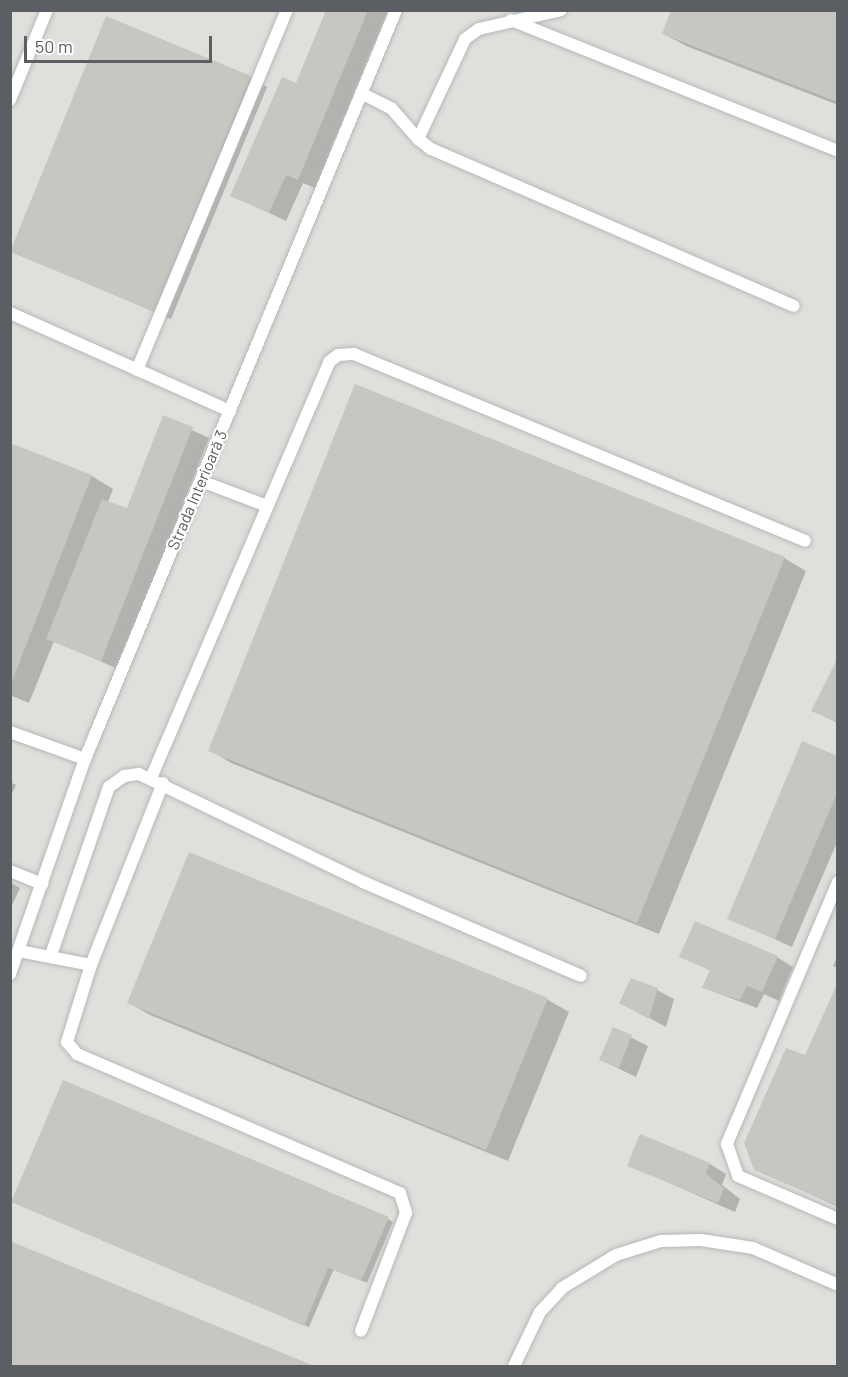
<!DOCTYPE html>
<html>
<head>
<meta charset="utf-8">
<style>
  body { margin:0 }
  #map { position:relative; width:848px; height:1377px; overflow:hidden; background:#edece3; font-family:Barlow,sans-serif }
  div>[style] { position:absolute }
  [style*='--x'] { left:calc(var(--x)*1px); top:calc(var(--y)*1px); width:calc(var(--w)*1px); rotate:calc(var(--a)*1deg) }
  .industrial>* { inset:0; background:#e0dfdb }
  .shadow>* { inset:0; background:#0003 }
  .building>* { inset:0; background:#c8c6c0 }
  .roads { filter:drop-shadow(0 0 2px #b6b8bc) drop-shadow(0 0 2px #b6b8bc) }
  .lane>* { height:12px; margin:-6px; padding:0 6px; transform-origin:6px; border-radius:6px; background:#fff }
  span { translate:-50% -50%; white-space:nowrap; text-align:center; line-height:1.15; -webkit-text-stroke:4.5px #fff; paint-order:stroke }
  .street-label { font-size:16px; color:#5b5e63 }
  .frame { position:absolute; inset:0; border:12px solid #5b5e63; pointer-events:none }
  .scale { position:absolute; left:24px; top:36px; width:188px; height:27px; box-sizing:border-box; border:3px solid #5b5e63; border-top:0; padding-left:8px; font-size:18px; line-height:21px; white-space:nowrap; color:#5b5e63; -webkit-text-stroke:4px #fff; paint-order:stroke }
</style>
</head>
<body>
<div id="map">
  <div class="industrial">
    <div style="clip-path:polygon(10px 11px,837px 11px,837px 1366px,11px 1366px)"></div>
  </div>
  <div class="shadow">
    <div style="clip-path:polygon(327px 10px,388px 10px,315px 188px,303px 183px,286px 221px,232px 195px,297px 85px)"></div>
    <div style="clip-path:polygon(838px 10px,838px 105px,686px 46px,664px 34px)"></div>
    <div style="clip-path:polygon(250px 77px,267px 87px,171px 319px,11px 251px)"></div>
    <div style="clip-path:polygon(164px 417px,209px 438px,118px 669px,54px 641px,29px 703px,10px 695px,10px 454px,14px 446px,92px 476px,113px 489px,108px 502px,127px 510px)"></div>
    <div style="clip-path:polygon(784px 558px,806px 571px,659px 934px,231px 763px,210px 750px)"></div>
    <div style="clip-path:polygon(838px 663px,838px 723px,813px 711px)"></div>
    <div style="clip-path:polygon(838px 758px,838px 840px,792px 947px,729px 918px)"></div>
    <div style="clip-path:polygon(10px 782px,16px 785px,10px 798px)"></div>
    <div style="clip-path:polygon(189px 854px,548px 1000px,569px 1012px,508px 1161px,150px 1015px,129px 1003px)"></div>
    <div style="clip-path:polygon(10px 882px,20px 888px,10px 910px)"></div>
    <div style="clip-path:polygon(838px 955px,838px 968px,833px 966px)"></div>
    <div style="clip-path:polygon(681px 956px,777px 957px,793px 967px,779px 1001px,764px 994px,757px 1008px,704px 988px,711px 971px)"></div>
    <div style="clip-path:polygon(838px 985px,838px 1207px,756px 1169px)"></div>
    <div style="clip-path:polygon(657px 990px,674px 999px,666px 1027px,638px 1012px)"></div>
    <div style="clip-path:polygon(614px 1029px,648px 1046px,636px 1077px,601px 1060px)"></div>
    <div style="clip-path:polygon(710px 1164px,726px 1174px,722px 1185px,740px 1199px,735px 1212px,629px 1165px)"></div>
    <div style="clip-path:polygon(18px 1204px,388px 1219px,393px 1222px,367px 1283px,334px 1269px,309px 1327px)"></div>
    <div style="clip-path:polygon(10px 1243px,310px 1366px,10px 1366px)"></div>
  </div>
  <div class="building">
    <div style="clip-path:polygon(326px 10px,368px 10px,298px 180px,286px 175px,269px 213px,230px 196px,282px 77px,296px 83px)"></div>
    <div style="clip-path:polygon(671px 10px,838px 10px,838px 102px,662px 34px)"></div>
    <div style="clip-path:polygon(106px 16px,251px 76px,154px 311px,10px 252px)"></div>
    <div style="clip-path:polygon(355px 384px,785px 557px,637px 923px,208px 751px)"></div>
    <div style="clip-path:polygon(163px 415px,193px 427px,101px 661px,46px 639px,102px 499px,127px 508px)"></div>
    <div style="clip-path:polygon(13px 444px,92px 475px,11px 684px,10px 450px)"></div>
    <div style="clip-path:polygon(837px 659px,838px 659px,838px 722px,811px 711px)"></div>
    <div style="clip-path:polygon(802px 741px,838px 756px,838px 791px,775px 939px,727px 919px)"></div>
    <div style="clip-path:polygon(189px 852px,548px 998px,486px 1150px,127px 1003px)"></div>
    <div style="clip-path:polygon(695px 921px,778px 956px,762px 992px,747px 986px,740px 1000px,702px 988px,710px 970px,679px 957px)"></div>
    <div style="clip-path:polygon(631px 978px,658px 988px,649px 1019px,619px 1003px)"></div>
    <div style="clip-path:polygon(838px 982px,838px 1206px,754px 1170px,744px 1143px,786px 1048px,805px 1055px)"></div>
    <div style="clip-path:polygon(613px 1027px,632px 1035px,619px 1068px,599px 1060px)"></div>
    <div style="clip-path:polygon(63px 1080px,389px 1217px,361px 1281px,328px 1268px,304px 1326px,11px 1202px)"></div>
    <div style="clip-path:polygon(640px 1134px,710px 1163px,706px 1174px,724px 1188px,718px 1203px,627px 1166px)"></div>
    <div style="clip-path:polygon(10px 1241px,314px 1366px,10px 1366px)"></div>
  </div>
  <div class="roads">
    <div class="lane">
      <div style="--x:511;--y:20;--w:352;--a:21.8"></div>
      <div style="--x:361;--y:93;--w:34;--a:27"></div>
      <div style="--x:391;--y:108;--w:41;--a:48.9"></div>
      <div style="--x:418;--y:139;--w:16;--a:38"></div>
      <div style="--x:431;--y:149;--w:395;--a:23.4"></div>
      <div style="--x:10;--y:100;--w:97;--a:-67.7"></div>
      <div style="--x:418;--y:139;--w:110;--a:-64.8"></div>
      <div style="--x:465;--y:39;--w:17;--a:-36"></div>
      <div style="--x:479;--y:29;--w:84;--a:-13"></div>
      <div style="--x:10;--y:313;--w:241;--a:24"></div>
      <div style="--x:137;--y:370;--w:390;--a:-67.4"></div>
      <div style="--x:201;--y:481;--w:71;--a:20.7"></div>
      <div style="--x:10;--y:732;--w:80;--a:19.8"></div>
      <div style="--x:151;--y:778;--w:452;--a:-66.8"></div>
      <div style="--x:329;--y:362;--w:11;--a:-38"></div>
      <div style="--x:338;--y:355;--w:16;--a:-4"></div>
      <div style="--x:354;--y:354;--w:488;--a:22.5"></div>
      <div style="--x:163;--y:783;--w:196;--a:111.6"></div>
      <div style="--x:91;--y:965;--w:81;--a:107.3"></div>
      <div style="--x:67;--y:1042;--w:16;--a:50"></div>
      <div style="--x:77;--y:1054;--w:352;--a:23.3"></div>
      <div style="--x:400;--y:1193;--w:21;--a:73"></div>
      <div style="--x:406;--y:1213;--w:126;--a:110.9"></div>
      <div style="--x:10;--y:871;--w:35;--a:22"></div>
      <div style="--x:838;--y:882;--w:285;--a:113"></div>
      <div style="--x:727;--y:1144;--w:34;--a:71"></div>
      <div style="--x:738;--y:1176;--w:109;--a:23.3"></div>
      <div style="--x:19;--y:951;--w:73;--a:11"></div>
      <div style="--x:51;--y:955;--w:178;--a:-71"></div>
      <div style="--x:109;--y:787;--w:19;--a:-36"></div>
      <div style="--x:124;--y:776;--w:15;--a:-8"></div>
      <div style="--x:139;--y:774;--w:249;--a:25.7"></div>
      <div style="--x:363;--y:882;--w:237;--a:23.3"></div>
      <div style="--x:10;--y:974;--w:228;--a:-70.8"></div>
      <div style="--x:85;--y:759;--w:811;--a:-67.45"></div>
      <div style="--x:514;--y:1366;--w:60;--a:-64.3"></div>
      <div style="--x:540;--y:1312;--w:33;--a:-47"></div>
      <div style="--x:562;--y:1288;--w:63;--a:-31.4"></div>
      <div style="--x:616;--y:1255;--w:47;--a:-17.3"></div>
      <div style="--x:661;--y:1241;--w:40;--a:-1.4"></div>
      <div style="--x:701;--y:1240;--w:53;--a:8.7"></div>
      <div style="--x:753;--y:1248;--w:93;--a:23.5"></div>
    </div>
  </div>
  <div class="street-label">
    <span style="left:197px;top:490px;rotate:-67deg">Strada Interioară 3</span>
  </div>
  <div class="frame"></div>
  <div class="scale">50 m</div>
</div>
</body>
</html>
